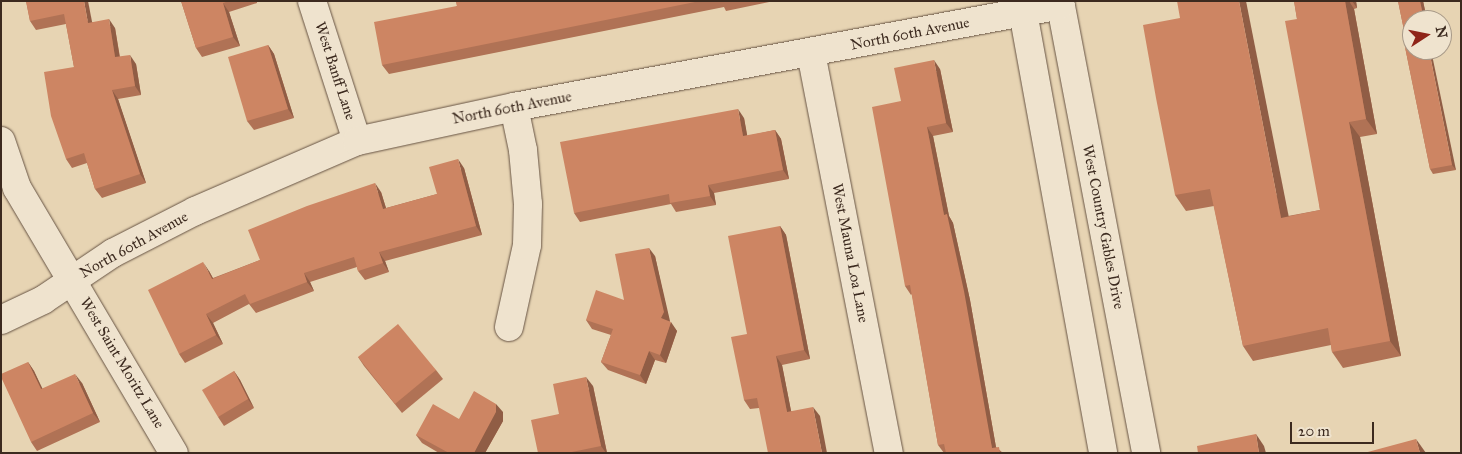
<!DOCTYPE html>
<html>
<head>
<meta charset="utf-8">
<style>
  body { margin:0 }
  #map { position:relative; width:1462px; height:454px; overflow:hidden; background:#e7d4b3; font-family:"IM FELL Great Primer",serif }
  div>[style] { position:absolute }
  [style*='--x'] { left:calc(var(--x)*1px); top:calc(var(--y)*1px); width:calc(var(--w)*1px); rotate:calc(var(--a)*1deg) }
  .roads { filter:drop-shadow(0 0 1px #675444) drop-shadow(0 0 1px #675444) }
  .minor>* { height:28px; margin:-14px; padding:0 14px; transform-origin:14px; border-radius:14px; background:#efe3ce }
  .wall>* { inset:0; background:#b07255 }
  .shaded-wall>* { inset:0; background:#905d45 }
  .building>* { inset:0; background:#cd8563 }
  span { translate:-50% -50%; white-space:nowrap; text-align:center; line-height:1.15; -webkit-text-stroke:4px #efe3ce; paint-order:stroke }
  .street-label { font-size:15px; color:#3c2a1f }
  .frame { position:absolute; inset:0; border:2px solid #3c2a1f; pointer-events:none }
  .north { position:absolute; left:1402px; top:10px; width:50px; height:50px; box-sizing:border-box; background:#efe3ce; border:1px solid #a79988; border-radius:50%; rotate:79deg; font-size:14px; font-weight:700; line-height:20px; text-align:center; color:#3c2a1f }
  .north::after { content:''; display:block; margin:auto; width:18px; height:22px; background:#8f2418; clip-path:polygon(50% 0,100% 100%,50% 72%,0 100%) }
  .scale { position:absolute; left:1290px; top:422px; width:84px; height:22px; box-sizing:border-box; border:2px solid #3c2a1f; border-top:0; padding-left:6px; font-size:15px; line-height:18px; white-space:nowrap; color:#3c2a1f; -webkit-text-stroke:4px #efe3ce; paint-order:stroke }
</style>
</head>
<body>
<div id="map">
  <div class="roads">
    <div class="minor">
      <div style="--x:312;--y:1;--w:147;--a:72.2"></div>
      <div style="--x:1021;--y:1;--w:459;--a:79.7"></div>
      <div style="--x:1060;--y:1;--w:460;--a:79.2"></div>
      <div style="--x:811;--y:53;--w:408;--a:79"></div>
      <div style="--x:1;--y:141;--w:50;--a:71.2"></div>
      <div style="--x:17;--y:188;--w:308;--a:59.4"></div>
      <div style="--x:1;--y:320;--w:47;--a:-25.5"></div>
      <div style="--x:43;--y:300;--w:84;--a:-33.9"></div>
      <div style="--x:113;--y:253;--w:92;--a:-27.1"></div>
      <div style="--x:195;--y:211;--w:176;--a:-23.4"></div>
      <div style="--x:357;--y:141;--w:161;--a:-12.2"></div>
      <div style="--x:514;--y:107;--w:556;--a:-10.56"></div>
      <div style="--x:509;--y:327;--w:84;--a:-77.6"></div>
      <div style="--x:527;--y:245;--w:41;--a:-88.6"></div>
      <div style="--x:528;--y:204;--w:54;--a:-95.3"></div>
      <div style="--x:523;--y:150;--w:44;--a:-101.8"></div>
    </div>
  </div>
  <div class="wall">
    <div style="clip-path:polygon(26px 1px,92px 22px,115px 28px,120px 57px,136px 64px,141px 95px,118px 99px,146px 183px,102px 198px,95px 189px,87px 163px,72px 168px,66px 159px,74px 67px,66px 24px,36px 30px,30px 21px)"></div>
    <div style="clip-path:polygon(181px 1px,257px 1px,257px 3px,229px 12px,240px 46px,202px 57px,196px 48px)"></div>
    <div style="clip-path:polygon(456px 1px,774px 1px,726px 11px,724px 7px,389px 74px,382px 65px,457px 6px)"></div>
    <div style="clip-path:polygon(1294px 1px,1356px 1px,1357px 8px,1354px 9px,1377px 134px,1360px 137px,1401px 356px,1343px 368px,1332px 352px,1331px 345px,1253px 361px,1243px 346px,1214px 206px,1186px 211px,1175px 195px,1180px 18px,1288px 216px,1320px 210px,1297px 19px)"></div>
    <div style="clip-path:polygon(1398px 1px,1423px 1px,1427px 20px,1412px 20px,1412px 39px,1408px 40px,1405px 35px)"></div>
    <div style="clip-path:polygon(268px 45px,274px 54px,294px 118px,254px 130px,247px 121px)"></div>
    <div style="clip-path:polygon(1405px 47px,1456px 170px,1433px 174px,1430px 169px)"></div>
    <div style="clip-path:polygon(940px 69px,953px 132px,933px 136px,949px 216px,953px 223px,970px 300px,996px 447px,1003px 453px,944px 453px,938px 445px,912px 294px,911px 295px,905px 286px,901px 101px)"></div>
    <div style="clip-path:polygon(744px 118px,747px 136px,775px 130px,781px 139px,789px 179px,714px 193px,716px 205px,676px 212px,671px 204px,580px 222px,574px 213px)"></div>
    <div style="clip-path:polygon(464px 168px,482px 235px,385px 261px,389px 272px,365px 280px,358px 271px,357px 267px,310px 282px,314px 291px,256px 313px,249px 304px,213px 323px,223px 344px,185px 363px,179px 354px,209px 271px,213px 278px,260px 260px,381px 192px,386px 208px,437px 194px)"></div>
    <div style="clip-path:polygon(780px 226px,786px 235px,810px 359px,782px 365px,791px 411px,820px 416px,759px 408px,750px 409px,744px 400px,747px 334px)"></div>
    <div style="clip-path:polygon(655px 256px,669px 321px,677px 331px,666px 363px,655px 360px,646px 384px,608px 370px,601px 362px,611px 335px,592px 329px,586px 320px,624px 300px)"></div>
    <div style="clip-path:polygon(358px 357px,436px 370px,443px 379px,402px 413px,364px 366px)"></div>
    <div style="clip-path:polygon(28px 362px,34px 371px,42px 389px,82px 383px,100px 422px,37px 451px,31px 442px)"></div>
    <div style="clip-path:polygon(234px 371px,240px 380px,254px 408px,224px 426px,218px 417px)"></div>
    <div style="clip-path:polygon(593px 386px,607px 453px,538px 453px,559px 414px)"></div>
    <div style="clip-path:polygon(503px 412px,503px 421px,485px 453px,439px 453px,422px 443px,416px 435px,459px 419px)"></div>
  </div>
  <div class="shaded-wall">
    <div style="clip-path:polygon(84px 1px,88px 1px,94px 32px,88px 23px)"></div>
    <div style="clip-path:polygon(1239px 1px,1246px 1px,1292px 233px,1281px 218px)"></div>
    <div style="clip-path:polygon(1345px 1px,1349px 1px,1354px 9px,1377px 134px,1366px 119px)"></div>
    <div style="clip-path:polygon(1352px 1px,1356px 1px,1357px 8px)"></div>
    <div style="clip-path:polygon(1420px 1px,1423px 1px,1427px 20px,1424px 20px)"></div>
    <div style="clip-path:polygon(223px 3px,229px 12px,240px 46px,233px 37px)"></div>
    <div style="clip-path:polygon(109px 19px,115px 28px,121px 66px,115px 57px)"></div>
    <div style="clip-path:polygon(268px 45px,274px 54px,294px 118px,288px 109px)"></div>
    <div style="clip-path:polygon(1429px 50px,1431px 50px,1456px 170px,1452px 165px)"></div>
    <div style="clip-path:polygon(130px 55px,136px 64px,141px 95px,135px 86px)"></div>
    <div style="clip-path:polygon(934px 60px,940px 69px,953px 132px,946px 123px)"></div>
    <div style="clip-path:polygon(112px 90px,118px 99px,146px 183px,140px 174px)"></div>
    <div style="clip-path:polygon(738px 109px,744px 118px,749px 145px,743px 136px)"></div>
    <div style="clip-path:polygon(1349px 122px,1360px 137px,1401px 356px,1390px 341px)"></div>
    <div style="clip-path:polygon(927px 127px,933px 136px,949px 216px,953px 223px,970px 300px,997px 453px,992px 448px,944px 215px)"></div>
    <div style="clip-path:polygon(775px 130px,781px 139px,789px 179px,783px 170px)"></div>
    <div style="clip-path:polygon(458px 159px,464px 168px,482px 235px,476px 226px)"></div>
    <div style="clip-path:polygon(375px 183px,381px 192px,389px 218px,383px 209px)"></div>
    <div style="clip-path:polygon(708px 185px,714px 193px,716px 205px,710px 196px)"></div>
    <div style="clip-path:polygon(780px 226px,786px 235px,810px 359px,804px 350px)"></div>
    <div style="clip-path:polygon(649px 248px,655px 256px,670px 321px,667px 327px,661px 318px)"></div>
    <div style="clip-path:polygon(379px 252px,385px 261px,389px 272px,383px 263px)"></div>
    <div style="clip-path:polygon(203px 262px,209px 271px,218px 288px,212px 279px)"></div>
    <div style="clip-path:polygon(304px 273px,310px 282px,314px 291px,307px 282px)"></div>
    <div style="clip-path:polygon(206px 314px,213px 323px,223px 344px,216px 335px)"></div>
    <div style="clip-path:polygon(671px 322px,677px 331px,666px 363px,660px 355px)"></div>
    <div style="clip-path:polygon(649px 351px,655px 360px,646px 384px,640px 375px)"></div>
    <div style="clip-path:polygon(776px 356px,782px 365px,793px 421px,787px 412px)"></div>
    <div style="clip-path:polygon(28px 362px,34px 371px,47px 398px,41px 389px)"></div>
    <div style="clip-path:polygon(234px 371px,240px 380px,254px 408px,248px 399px)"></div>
    <div style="clip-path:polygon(75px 374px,82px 383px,100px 422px,93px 413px)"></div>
    <div style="clip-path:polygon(586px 377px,593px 386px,607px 453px,606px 453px,601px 446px)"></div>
    <div style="clip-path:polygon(496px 404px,503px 412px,503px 421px,485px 453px,474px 453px)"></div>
    <div style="clip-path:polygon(813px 407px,820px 416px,827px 453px,822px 453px)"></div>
    <div style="clip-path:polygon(1256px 434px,1264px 446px,1266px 453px,1259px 453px)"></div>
    <div style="clip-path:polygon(1416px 439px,1426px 453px,1420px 453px)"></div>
  </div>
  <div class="building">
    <div style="clip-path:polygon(26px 1px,84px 1px,88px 23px,109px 19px,115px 57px,130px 55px,135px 86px,112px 90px,140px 174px,95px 189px,84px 153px,66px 159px,51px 116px,44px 72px,74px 67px,64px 14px,30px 21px)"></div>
    <div style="clip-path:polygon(181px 1px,229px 1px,223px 3px,233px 37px,196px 48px)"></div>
    <div style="clip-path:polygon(456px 1px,700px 1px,382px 65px,374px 22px,457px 6px)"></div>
    <div style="clip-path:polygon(1177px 1px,1239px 1px,1281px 218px,1320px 210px,1285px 21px,1297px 19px,1294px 1px,1345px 1px,1366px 119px,1349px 122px,1390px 341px,1332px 352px,1328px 328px,1243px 346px,1210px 189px,1175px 195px,1156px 98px,1143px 25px,1180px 18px)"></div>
    <div style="clip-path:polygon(1398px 1px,1420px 1px,1424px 20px,1412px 20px,1412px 34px,1405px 35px)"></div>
    <div style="clip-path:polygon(268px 45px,288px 109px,247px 121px,228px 57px)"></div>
    <div style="clip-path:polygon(1412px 45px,1412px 50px,1429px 50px,1452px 165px,1430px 169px,1405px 47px)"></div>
    <div style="clip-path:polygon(934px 60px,946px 123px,927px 127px,944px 215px,947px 214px,964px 291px,992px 448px,999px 447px,1000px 453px,946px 453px,944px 444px,938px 445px,910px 285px,905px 286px,872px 107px,901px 101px,894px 68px)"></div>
    <div style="clip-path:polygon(738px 109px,743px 136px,775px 130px,783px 170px,708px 185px,710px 196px,670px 203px,669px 194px,574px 213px,560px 142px)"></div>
    <div style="clip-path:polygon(458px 159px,476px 226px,379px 252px,383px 263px,358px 271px,354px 257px,304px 273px,307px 282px,250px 304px,245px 294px,206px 314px,216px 335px,179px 354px,148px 290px,203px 262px,212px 279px,260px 260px,248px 230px,307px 206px,375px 183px,383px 209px,437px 194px,429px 167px)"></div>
    <div style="clip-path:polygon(780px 226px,804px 350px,776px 356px,787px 412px,813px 407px,822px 453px,768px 453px,757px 398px,744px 400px,731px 337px,747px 334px,728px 236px)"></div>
    <div style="clip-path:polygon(649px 248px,664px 312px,661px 318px,671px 322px,660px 355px,649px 351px,640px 375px,601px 362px,613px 329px,586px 320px,596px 290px,624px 300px,615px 254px)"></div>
    <div style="clip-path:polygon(398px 324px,436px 370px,395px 404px,358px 357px)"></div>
    <div style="clip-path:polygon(28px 362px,41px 389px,75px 374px,93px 413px,31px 442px,1px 377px,1px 374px)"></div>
    <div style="clip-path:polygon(234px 371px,248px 399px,218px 417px,202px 390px)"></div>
    <div style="clip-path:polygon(586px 377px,601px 446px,567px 453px,538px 453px,531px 420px,559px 414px,553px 384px)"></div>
    <div style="clip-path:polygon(474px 391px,496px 404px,496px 412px,474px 453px,449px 453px,416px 435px,433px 404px,459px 419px)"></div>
    <div style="clip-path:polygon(1256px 434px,1259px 453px,1198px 453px,1197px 446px)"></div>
    <div style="clip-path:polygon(1416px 439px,1420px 453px,1364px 453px)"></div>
  </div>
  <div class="street-label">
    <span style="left:910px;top:34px;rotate:-11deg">North 60th Avenue</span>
    <span style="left:335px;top:71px;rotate:72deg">West Banff Lane</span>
    <span style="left:512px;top:108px;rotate:-11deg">North 60th Avenue</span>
    <span style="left:1103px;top:227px;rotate:79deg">West Country Gables Drive</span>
    <span style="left:134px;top:245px;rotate:-29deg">North 60th Avenue</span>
    <span style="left:850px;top:253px;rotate:79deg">West Mauna Loa Lane</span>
    <span style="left:122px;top:363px;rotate:59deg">West Saint Moritz Lane</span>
  </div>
  <div class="frame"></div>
  <div class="north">N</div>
  <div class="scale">20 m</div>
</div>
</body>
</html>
